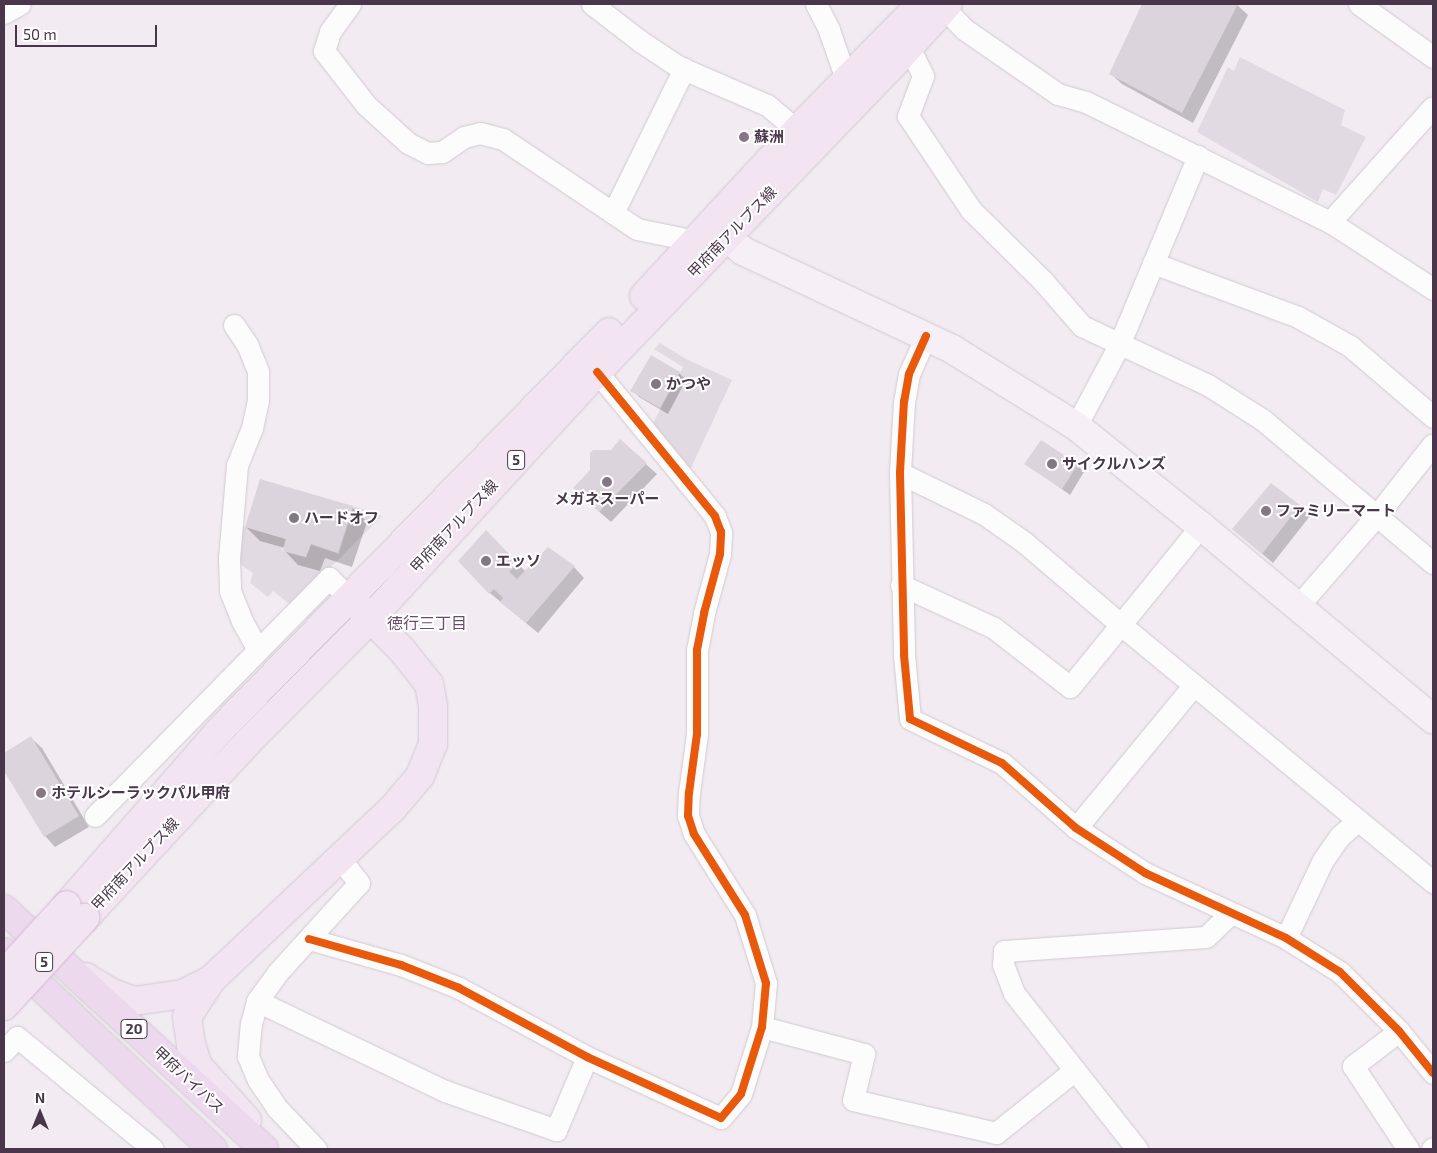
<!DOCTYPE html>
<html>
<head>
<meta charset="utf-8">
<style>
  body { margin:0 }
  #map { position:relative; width:1437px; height:1153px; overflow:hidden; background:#f2ecf2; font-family:"Exo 2","Noto Sans JP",sans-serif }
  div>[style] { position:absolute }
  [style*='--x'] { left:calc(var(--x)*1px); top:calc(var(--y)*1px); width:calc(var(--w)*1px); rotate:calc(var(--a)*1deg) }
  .parking>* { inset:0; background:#e1dae2 }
  .shadow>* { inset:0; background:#0003 }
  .building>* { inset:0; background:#dcd4dc }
  .roads { filter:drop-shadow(0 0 1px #d1c8d2) drop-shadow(0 0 1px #d1c8d2) }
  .street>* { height:21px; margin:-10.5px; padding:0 10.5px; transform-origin:10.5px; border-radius:10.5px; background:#fdfcfd }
  .secondary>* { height:28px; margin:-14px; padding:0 14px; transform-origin:14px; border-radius:14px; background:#f7eff6 }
  .primary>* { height:28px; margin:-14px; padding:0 14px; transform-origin:14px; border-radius:14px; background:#f2e4f1 }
  .highway>* { height:28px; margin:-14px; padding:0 14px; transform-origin:14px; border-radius:14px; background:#edd9ed }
  .bridges { filter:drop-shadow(0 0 1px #d6b7d5) drop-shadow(0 0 1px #d6b7d5) }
  .primary-bridge>* { height:28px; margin:-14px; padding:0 14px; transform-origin:14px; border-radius:14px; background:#f2e4f1 }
  .cycleway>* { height:8px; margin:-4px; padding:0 4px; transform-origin:4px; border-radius:4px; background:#e8590c }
  .dots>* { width:14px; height:14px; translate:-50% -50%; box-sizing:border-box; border:2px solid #fff; border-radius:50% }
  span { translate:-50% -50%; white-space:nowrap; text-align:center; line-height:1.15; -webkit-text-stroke:4px #fff; paint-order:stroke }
  .shield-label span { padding:1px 4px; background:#fff; border:1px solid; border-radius:4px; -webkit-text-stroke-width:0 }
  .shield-label { font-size:14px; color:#49364a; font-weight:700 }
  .poi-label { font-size:15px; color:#49364a; font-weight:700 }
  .left { translate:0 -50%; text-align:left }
  .street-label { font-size:15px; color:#49364a }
  .neighbourhood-label { font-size:16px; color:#6c4c6e }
  .frame { position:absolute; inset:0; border:5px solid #49364a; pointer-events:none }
  .north { position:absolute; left:15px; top:1088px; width:50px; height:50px; -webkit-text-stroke:4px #fff; paint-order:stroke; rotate:0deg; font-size:14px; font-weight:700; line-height:20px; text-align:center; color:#49364a }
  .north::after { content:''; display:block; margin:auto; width:18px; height:22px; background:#49364a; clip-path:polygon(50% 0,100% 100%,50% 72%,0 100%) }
  .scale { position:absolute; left:15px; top:25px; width:142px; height:22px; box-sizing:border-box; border:2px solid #49364a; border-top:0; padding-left:6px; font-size:15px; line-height:18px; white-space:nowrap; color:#49364a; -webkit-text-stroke:4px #fff; paint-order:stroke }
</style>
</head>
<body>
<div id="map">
  <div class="parking">
    <div style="clip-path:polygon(1240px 57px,1345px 110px,1341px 125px,1366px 137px,1336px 195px,1323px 189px,1318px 202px,1197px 132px,1228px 67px,1234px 71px)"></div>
    <div style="clip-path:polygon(660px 343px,686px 359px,732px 380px,690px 470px,653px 423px,683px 367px,654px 349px)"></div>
    <div style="clip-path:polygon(354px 506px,382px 516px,292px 606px,273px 591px,268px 597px,250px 583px,253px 573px,237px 562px,241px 526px,285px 539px,282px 551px,306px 558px,311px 545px,339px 554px)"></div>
  </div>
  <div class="shadow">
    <div style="clip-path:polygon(1144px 4px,1236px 4px,1248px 15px,1193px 123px,1122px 84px,1111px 74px)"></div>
    <div style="clip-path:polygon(679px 373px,686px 380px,668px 414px,639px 397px,632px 390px)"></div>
    <div style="clip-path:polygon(620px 441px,657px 474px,611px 522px,585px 499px,611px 451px)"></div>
    <div style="clip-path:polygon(1025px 463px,1077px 465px,1084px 472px,1070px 495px)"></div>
    <div style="clip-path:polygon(1299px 506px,1310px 516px,1273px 563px,1234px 529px)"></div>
    <div style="clip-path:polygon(352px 507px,367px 522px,352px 567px,325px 558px,320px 571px,298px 565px,284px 550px,285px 548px,260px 541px,246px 527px)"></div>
    <div style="clip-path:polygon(486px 531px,526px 572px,574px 567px,584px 578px,538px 633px,490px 593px)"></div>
    <div style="clip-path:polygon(31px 738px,42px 748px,89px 827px,55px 847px,45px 836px,4px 768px,4px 754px)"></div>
  </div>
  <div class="building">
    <div style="clip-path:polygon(1142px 4px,1238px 4px,1182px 113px,1109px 74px)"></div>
    <div style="clip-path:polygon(651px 355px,680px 372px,660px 408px,630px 391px)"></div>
    <div style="clip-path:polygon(620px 439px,647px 463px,599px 512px,573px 488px,590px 470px,590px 453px,593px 450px,611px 450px)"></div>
    <div style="clip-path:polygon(1041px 440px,1078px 464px,1062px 489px,1024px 464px)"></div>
    <div style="clip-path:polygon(260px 479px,353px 506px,338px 553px,311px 544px,306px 557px,283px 551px,286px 539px,245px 527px)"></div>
    <div style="clip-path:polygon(1271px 483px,1300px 505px,1262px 554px,1232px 529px)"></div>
    <div style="clip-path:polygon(486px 530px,518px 563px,509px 572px,517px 579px,548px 547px,575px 566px,526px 623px,500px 602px,503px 598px,494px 589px,489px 594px,458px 561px)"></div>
    <div style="clip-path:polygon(31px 736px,79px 816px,44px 837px,4px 771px,4px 753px)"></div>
  </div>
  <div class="roads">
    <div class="street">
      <div style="--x:350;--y:4;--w:34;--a:126"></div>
      <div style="--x:330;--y:32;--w:20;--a:108"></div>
      <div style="--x:324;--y:51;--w:68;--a:52.1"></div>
      <div style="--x:366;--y:105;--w:57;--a:42.1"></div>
      <div style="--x:408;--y:143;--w:22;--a:27"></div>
      <div style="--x:428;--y:153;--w:14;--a:-4"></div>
      <div style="--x:442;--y:152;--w:27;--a:-34"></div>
      <div style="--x:464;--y:137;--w:16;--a:-14"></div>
      <div style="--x:480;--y:133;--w:24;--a:15"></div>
      <div style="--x:503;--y:139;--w:161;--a:33.9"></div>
      <div style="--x:637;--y:229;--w:60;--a:11.5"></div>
      <div style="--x:592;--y:4;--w:61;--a:37.6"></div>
      <div style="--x:640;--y:41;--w:47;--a:33.7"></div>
      <div style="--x:679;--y:67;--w:96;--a:23.4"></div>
      <div style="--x:767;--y:105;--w:39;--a:40"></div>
      <div style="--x:816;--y:4;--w:29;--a:63"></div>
      <div style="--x:829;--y:30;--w:52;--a:70.9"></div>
      <div style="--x:1359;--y:4;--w:91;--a:35.6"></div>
      <div style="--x:944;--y:8;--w:29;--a:46"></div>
      <div style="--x:964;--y:29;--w:114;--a:34.7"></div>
      <div style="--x:1058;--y:94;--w:29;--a:16"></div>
      <div style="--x:1086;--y:102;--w:272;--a:26.2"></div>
      <div style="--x:1330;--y:222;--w:123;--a:33"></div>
      <div style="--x:4;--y:13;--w:18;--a:-29"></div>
      <div style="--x:909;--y:47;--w:32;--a:64"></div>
      <div style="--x:923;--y:76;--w:43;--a:110.6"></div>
      <div style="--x:908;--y:116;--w:113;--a:56.2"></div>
      <div style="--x:971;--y:210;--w:100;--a:44.6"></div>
      <div style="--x:1042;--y:280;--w:61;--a:49"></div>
      <div style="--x:1082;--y:326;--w:139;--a:25.1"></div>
      <div style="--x:1208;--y:385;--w:65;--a:32.5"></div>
      <div style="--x:1263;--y:420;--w:222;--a:40.1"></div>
      <div style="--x:613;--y:213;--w:161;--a:-63.8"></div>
      <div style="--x:1330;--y:222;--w:154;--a:-48.2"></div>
      <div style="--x:1153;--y:263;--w:155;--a:20.4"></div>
      <div style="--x:1298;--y:317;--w:60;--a:29.1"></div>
      <div style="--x:1350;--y:346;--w:109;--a:40.5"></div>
      <div style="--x:234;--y:325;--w:23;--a:56"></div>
      <div style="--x:247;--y:344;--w:29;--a:68"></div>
      <div style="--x:258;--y:371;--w:29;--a:90"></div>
      <div style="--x:258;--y:400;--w:29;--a:102"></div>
      <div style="--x:252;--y:428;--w:40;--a:112"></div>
      <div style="--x:237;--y:465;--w:93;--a:94.9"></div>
      <div style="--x:229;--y:558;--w:33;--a:88"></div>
      <div style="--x:230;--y:591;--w:32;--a:68"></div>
      <div style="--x:242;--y:621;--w:33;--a:61"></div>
      <div style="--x:926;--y:336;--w:42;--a:114.1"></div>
      <div style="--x:909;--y:374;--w:27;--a:100"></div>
      <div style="--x:904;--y:401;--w:72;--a:93.2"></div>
      <div style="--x:900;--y:473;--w:182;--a:88.7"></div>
      <div style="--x:904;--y:655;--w:64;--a:84.6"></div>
      <div style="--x:910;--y:719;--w:102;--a:25.6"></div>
      <div style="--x:1002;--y:763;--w:98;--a:41.3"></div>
      <div style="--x:1076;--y:828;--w:82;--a:33.1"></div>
      <div style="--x:1145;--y:873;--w:155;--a:24.7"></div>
      <div style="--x:1286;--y:938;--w:64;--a:32.2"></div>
      <div style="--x:1340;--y:972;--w:83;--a:45"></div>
      <div style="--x:1399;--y:1031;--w:54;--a:51"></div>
      <div style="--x:1076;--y:426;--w:92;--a:-62"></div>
      <div style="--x:1119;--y:345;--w:205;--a:-67.3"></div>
      <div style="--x:900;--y:473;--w:93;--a:26"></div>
      <div style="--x:984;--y:514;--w:49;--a:35"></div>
      <div style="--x:1024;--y:542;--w:126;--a:40.5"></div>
      <div style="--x:1120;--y:624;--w:406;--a:39.5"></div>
      <div style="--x:901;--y:585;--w:102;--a:24.8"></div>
      <div style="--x:994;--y:628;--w:96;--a:37.8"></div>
      <div style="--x:1070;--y:687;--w:208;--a:-50.9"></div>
      <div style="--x:1298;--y:606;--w:121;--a:-49"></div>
      <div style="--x:1377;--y:515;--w:90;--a:-51.7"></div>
      <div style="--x:95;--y:816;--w:334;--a:-45.5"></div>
      <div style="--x:329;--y:578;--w:27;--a:45"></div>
      <div style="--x:1076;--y:828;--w:185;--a:-50.5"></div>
      <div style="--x:1286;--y:938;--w:86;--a:-64.6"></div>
      <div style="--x:1323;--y:860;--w:29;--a:-55"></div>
      <div style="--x:1340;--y:836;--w:23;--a:-41"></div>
      <div style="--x:309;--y:939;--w:96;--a:15.8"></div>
      <div style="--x:401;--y:965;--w:62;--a:21.6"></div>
      <div style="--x:459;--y:988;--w:145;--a:28.3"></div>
      <div style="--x:587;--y:1057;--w:147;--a:24.5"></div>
      <div style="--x:721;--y:1118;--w:31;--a:-50"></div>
      <div style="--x:741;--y:1094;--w:70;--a:-72.6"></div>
      <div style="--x:762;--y:1027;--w:44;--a:-84.8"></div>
      <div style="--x:766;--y:983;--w:71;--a:-107.2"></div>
      <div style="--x:745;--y:915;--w:96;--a:-122.2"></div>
      <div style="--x:694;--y:834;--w:19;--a:-108"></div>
      <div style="--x:688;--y:816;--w:23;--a:-88"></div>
      <div style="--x:689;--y:793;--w:60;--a:-82.3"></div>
      <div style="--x:697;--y:734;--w:84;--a:-90"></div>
      <div style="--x:697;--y:650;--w:38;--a:-79"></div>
      <div style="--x:704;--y:613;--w:61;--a:-74.8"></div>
      <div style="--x:720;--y:554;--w:22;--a:-87"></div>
      <div style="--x:721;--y:532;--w:17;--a:-111"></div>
      <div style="--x:715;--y:516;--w:186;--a:-129.3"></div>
      <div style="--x:257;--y:1001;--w:208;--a:25.6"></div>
      <div style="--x:445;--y:1091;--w:118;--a:19.4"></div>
      <div style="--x:556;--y:1130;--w:79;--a:-67"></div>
      <div style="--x:762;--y:1027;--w:106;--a:14.8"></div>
      <div style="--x:864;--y:1054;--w:47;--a:103.4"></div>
      <div style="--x:853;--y:1100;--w:147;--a:13"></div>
      <div style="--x:996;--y:1133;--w:101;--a:-38.6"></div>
      <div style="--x:1399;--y:1031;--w:58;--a:142.7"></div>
      <div style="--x:1353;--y:1066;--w:100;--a:56.5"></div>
      <div style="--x:4;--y:1051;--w:19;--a:-47"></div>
      <div style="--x:17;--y:1037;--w:176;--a:39.5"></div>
      <div style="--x:316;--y:1149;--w:57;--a:-133.6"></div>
      <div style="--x:277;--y:1108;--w:34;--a:-124"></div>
      <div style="--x:258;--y:1080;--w:26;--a:-113"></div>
      <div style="--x:248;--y:1056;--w:32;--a:-85"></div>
      <div style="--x:251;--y:1024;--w:24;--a:-75"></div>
      <div style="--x:257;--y:1001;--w:36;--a:-54"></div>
      <div style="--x:278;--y:972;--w:120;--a:-47.7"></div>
      <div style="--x:359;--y:883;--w:29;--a:-128"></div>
      <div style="--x:1137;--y:1149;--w:199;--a:-128.3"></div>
      <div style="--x:1014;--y:993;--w:30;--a:-111"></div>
      <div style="--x:1003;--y:965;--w:14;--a:-86"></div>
      <div style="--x:1004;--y:951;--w:202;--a:-4"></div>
      <div style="--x:1206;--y:937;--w:33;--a:-44"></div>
      <div style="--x:1432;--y:1149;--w:1;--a:-45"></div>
    </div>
    <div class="secondary">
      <div style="--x:712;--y:224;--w:41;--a:41.1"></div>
      <div style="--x:743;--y:251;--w:231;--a:25.1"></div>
      <div style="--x:952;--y:349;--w:146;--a:31.8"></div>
      <div style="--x:1076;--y:426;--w:160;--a:38.7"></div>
      <div style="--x:1201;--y:526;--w:302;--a:39.8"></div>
    </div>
    <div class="primary">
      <div style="--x:644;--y:296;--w:226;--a:-47.3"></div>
      <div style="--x:797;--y:130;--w:177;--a:-45.5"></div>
      <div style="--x:67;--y:905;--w:237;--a:-48.8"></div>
      <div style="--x:223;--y:727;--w:552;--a:-45.66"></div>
      <div style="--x:85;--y:918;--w:241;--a:-47.2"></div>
      <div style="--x:249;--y:741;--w:173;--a:-45.2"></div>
      <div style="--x:371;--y:618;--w:334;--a:-47.4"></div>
      <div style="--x:597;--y:372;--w:422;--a:-46.1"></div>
      <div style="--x:890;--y:68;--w:86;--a:-47.8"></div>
      <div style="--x:86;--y:977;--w:31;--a:32"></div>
      <div style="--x:112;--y:993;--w:23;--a:20"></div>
      <div style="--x:134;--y:1001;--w:49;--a:-8.1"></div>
      <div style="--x:183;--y:994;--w:31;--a:-27"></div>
      <div style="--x:247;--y:1120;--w:73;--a:-132.2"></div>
      <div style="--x:198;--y:1066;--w:22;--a:-108"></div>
      <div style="--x:191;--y:1045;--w:28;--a:-98"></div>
      <div style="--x:187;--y:1017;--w:45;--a:-56.7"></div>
      <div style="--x:212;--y:979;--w:248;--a:-43.4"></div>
      <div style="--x:392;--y:809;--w:43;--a:-49.7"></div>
      <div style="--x:420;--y:776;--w:35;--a:-68"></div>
      <div style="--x:433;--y:744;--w:38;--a:-90"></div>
      <div style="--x:433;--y:706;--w:22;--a:-100"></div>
      <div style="--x:429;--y:684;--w:43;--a:-128.5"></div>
      <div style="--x:402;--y:650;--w:62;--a:-135"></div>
    </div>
    <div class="highway">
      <div style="--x:4;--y:909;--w:354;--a:42.7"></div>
      <div style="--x:4;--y:952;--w:287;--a:43.3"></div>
    </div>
  </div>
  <div class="bridges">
    <div class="primary-bridge">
      <div style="--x:4;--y:974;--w:93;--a:-47.6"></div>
      <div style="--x:4;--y:1006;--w:120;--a:-47.4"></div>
    </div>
  </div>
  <div class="cycleway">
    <div style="--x:926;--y:336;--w:42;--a:114.1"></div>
    <div style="--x:909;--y:374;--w:27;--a:100"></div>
    <div style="--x:904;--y:401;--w:72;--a:93.2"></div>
    <div style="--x:900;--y:473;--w:182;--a:88.7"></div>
    <div style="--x:904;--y:655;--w:64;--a:84.6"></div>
    <div style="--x:910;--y:719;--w:102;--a:25.6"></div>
    <div style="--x:1002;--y:763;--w:98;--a:41.3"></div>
    <div style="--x:1076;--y:828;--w:82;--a:33.1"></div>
    <div style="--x:1145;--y:873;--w:155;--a:24.7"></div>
    <div style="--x:1286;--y:938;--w:64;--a:32.2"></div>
    <div style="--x:1340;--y:972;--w:83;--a:45"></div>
    <div style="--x:1399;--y:1031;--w:54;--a:51"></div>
    <div style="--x:309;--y:939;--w:96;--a:15.8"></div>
    <div style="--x:401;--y:965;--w:62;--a:21.6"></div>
    <div style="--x:459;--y:988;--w:145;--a:28.3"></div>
    <div style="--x:587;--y:1057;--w:147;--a:24.5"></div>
    <div style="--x:721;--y:1118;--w:31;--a:-50"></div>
    <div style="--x:741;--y:1094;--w:70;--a:-72.6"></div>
    <div style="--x:762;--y:1027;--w:44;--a:-84.8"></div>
    <div style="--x:766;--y:983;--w:71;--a:-107.2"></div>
    <div style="--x:745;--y:915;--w:96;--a:-122.2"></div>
    <div style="--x:694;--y:834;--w:19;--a:-108"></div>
    <div style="--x:688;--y:816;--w:23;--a:-88"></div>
    <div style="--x:689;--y:793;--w:60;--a:-82.3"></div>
    <div style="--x:697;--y:734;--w:84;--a:-90"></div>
    <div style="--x:697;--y:650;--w:38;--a:-79"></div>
    <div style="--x:704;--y:613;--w:61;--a:-74.8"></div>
    <div style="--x:720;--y:554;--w:22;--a:-87"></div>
    <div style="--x:721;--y:532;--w:17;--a:-111"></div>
    <div style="--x:715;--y:516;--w:186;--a:-129.3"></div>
  </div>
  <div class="dots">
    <div style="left:744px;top:137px;background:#847685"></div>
    <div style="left:656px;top:384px;background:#847685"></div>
    <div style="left:1052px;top:464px;background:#847685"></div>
    <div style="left:607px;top:482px;background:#847685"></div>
    <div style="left:1266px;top:511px;background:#847685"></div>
    <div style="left:294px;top:518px;background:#847685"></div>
    <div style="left:486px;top:561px;background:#847685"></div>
    <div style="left:41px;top:793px;background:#847685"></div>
  </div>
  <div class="shield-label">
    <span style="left:516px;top:460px">5</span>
    <span style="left:44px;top:962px">5</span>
    <span style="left:134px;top:1029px">20</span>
  </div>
  <div class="poi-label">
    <span class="left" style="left:754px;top:137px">蘇洲</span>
    <span class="left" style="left:666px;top:384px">かつや</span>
    <span class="left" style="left:1062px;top:464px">サイクルハンズ</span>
    <span style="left:607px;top:499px">メガネスーパー</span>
    <span class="left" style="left:1276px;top:511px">ファミリーマート</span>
    <span class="left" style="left:304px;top:518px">ハードオフ</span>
    <span class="left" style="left:496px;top:561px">エッソ</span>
    <span class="left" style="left:51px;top:793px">ホテルシーラックパル甲府</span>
  </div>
  <div class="street-label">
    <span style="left:732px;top:232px;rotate:-46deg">甲府南アルプス線</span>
    <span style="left:454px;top:526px;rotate:-47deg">甲府南アルプス線</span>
    <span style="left:135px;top:864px;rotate:-47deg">甲府南アルプス線</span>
    <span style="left:189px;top:1080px;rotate:43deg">甲府バイパス</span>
  </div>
  <div class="neighbourhood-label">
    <span style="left:427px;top:623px">徳行三丁目</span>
  </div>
  <div class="frame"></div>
  <div class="north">N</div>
  <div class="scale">50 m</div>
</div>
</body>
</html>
